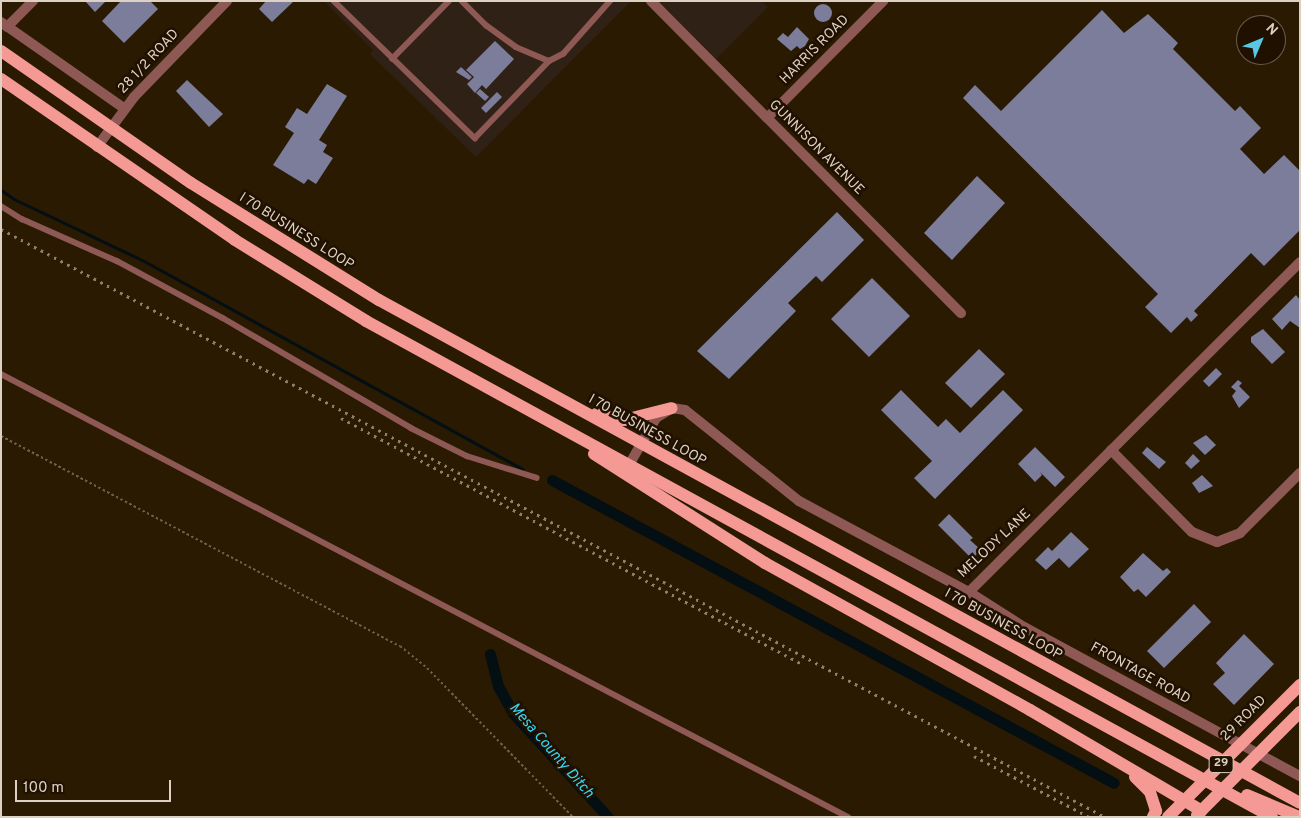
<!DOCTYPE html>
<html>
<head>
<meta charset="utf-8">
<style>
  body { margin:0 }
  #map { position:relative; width:1301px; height:818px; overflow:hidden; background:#2a1a02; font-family:Overpass,sans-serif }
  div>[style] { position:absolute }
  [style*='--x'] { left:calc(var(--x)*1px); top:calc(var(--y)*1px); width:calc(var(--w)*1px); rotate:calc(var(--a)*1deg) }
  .industrial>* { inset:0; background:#2f2115 }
  .stream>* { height:3px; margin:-1.5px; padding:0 1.5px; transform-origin:1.5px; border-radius:1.5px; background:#030f12 }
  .canal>* { height:11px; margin:-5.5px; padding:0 5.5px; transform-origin:5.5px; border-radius:5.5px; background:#030f12 }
  .building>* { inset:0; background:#7b7d9b }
  .round { border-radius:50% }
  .path>* { height:2px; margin-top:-1px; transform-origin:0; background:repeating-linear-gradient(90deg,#6d5f4a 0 2.5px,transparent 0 5px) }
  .service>* { height:5.5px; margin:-2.75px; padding:0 2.75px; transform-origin:2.75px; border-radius:2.75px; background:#8e5854 }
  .minor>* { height:10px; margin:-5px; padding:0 5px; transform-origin:5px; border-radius:5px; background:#8e5854 }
  .tertiary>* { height:10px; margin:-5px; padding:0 5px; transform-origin:5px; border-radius:5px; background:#8e5854 }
  .primary>* { height:12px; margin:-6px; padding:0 6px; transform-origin:6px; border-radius:6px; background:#f49994 }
  .rail>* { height:3px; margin-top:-1.5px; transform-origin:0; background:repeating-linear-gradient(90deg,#8d806d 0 2.5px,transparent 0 7.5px) }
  span { translate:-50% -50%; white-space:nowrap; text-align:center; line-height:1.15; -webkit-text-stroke:5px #201000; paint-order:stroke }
  .shield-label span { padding:1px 4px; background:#201000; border:1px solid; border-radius:4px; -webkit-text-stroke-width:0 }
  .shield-label { font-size:12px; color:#dcd1c3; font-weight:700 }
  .street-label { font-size:14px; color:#dcd1c3 }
  .water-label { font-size:15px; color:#34d7f4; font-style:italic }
  .frame { position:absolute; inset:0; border:2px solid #dcd1c3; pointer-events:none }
  .north { position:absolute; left:1236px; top:15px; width:50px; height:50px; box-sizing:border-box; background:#201000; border:1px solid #6b5d4e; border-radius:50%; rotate:45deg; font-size:14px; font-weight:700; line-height:20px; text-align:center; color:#dcd1c3 }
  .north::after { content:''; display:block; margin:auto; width:18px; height:22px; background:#58c9e4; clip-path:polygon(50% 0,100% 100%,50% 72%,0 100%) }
  .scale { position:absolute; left:15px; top:780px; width:156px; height:22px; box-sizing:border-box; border:2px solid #dcd1c3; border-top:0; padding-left:6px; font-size:15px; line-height:18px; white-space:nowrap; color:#dcd1c3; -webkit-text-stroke:4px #201000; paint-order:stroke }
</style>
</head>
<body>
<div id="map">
  <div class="industrial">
    <div style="clip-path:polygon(324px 1px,631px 1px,476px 157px,370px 54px,373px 50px)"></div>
    <div style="clip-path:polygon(659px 1px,762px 1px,768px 7px,716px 59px)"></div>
  </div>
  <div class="stream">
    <div style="--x:1;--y:190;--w:16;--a:35"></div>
    <div style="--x:14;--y:199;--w:144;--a:25.5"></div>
    <div style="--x:144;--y:261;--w:432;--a:28.8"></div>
  </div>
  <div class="canal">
    <div style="--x:552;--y:480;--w:638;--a:28.33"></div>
    <div style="--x:490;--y:654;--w:33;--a:76"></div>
    <div style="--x:498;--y:686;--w:31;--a:61"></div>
    <div style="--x:513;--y:713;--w:141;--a:47.6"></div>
  </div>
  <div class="building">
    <div style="clip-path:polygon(85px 1px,106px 1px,95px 12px)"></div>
    <div style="clip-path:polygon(121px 1px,150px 1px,158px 9px,124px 43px,102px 21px)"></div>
    <div style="clip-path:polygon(266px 1px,294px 1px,272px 22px,259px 9px)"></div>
    <div class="round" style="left:814px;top:4px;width:18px;height:18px"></div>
    <div style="clip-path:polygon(1102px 10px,1124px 33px,1148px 14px,1178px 43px,1173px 49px,1235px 111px,1240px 106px,1261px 128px,1240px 149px,1264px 174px,1284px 155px,1300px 171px,1300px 230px,1264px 266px,1251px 253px,1194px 311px,1198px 315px,1191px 322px,1187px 317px,1171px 333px,1145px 307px,1158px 294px,963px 98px,975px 85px,1001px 111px)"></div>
    <div style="clip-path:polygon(797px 27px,809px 39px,805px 46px,800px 49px,797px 46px,791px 51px,777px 39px,783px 33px,788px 37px)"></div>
    <div style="clip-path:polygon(495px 41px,514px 59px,486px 89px,482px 85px,475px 93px,467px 84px,474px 77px,466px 70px)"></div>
    <div style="clip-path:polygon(461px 67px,472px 77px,469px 80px,456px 72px)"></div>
    <div style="clip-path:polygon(187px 80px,223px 114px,209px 127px,176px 91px)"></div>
    <div style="clip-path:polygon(327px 84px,347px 96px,319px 140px,327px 145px,323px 152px,333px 158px,316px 184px,308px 179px,304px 184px,273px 165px,294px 133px,285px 127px,297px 108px,307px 114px)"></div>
    <div style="clip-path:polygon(480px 89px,489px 97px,485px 101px,476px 93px)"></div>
    <div style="clip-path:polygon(497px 92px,502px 97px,486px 113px,481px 108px)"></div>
    <div style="clip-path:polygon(977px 176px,1005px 203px,952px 260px,924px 233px)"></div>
    <div style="clip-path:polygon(837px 212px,864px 240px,822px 282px,816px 276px,788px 303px,796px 311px,729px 379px,697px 351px)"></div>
    <div style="clip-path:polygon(872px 278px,910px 316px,869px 357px,831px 319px)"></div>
    <div style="clip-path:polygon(1296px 295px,1300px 300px,1300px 328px,1290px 321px,1282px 330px,1272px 319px)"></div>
    <div style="clip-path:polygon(1263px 329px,1285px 352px,1272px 364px,1251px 342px,1251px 337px)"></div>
    <div style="clip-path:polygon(979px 349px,1005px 374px,971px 408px,945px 383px)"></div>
    <div style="clip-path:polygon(1216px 368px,1222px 374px,1209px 387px,1203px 381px)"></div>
    <div style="clip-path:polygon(1238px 380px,1242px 383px,1239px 386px,1250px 397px,1239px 408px,1232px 396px,1236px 391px,1231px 387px)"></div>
    <div style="clip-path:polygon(901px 390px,938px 427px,946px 419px,960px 433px,1003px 390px,1023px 410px,935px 499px,914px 478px,932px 461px,881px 410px)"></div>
    <div style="clip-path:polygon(1206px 435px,1216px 445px,1205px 455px,1193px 443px)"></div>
    <div style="clip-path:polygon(1035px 447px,1065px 477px,1055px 487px,1040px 472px,1042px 475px,1035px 482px,1018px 464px)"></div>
    <div style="clip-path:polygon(1147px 447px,1166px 462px,1159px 469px,1142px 453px)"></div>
    <div style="clip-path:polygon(1193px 454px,1200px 461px,1191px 469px,1185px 463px)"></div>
    <div style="clip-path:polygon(1202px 475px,1213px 486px,1199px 493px,1192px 483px)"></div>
    <div style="clip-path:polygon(949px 514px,973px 538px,970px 540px,981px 550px,972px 559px,938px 525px)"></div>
    <div style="clip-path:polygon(1071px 532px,1089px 549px,1069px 568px,1059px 558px,1046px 570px,1035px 560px,1048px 547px,1052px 551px)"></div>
    <div style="clip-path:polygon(1143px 553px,1163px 571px,1167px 568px,1171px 572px,1146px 597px,1138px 589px,1134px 592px,1120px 577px)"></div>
    <div style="clip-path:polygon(1194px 604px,1211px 622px,1164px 668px,1147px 651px)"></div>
    <div style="clip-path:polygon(1244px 634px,1274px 664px,1234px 705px,1213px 684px,1225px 673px,1216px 663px)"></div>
  </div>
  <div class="path">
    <div style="--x:1;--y:436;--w:451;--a:27.8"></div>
    <div style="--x:400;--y:646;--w:35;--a:39"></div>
    <div style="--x:427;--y:668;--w:209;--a:45.6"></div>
  </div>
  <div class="service">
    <div style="--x:334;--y:1;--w:197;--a:44.2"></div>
    <div style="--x:475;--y:138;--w:107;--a:-46.1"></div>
    <div style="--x:549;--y:61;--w:16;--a:-27"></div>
    <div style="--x:563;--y:54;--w:71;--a:-48.4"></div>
    <div style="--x:462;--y:1;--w:34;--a:45"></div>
    <div style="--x:486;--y:25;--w:37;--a:36"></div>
    <div style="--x:516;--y:47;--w:36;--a:23"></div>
    <div style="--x:392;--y:59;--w:81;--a:-45.5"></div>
    <div style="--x:1;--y:206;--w:25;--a:32"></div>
    <div style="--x:22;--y:219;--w:104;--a:23.9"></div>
    <div style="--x:117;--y:261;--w:120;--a:28.3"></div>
    <div style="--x:223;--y:318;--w:218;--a:30.3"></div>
    <div style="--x:411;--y:428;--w:63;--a:26.6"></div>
    <div style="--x:467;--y:456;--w:73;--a:17.4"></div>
    <div style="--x:1;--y:374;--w:956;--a:27.61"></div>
  </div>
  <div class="minor">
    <div style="--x:651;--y:1;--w:440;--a:45.2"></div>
    <div style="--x:1;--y:22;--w:150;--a:35"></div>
    <div style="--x:7;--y:27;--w:37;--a:-45"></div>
    <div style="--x:767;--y:118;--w:165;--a:-45.2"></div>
    <div style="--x:1111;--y:450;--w:115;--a:45.4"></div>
    <div style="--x:1192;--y:532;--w:27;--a:22"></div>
    <div style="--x:1217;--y:542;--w:25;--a:-21"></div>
    <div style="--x:1240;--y:533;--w:85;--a:-45"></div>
    <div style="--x:969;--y:592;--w:65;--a:32.5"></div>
    <div style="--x:1024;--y:627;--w:314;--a:28.4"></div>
  </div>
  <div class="tertiary">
    <div style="--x:97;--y:147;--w:62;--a:-53.5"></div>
    <div style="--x:134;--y:97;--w:134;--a:-45.9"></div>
    <div style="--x:629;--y:465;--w:54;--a:-60.1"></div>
    <div style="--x:656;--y:418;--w:19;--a:-32"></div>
    <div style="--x:672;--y:408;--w:13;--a:9"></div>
    <div style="--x:685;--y:410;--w:146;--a:38.6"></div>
    <div style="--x:799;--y:501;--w:193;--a:28.2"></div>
    <div style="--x:969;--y:592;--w:467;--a:-44.9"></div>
  </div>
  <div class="primary">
    <div style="--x:1;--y:51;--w:231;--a:34.8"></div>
    <div style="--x:191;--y:183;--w:221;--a:31.9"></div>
    <div style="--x:379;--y:300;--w:1049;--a:28.64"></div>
    <div style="--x:1;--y:79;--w:284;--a:34.5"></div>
    <div style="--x:235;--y:240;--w:154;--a:31.7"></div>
    <div style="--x:366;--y:321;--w:1033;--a:28.7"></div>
    <div style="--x:596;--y:414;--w:29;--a:12"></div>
    <div style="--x:624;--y:420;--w:49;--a:-14"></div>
    <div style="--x:594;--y:454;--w:203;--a:32.5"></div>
    <div style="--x:765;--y:563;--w:303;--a:29"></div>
    <div style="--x:1030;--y:710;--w:199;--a:30.4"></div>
    <div style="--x:1135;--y:777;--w:21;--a:45"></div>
    <div style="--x:1150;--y:792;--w:20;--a:72"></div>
    <div style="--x:1156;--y:811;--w:7;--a:117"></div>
    <div style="--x:1247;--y:795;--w:56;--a:22.9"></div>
    <div style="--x:1197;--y:815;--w:146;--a:-45"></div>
    <div style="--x:1168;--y:817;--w:187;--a:-45"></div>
  </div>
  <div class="rail">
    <div style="--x:1;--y:229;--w:1251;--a:28.04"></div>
    <div style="--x:341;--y:418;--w:523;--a:28.09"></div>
    <div style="--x:974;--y:756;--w:130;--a:27.9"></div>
  </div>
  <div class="shield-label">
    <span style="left:1221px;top:764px">29</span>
  </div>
  <div class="street-label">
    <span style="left:815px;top:50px;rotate:-45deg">HARRIS ROAD</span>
    <span style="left:149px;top:62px;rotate:-47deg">28 1/2 ROAD</span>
    <span style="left:816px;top:148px;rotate:45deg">GUNNISON AVENUE</span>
    <span style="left:296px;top:232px;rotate:32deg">I 70 BUSINESS LOOP</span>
    <span style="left:647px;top:431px;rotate:29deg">I 70 BUSINESS LOOP</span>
    <span style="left:995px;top:544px;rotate:-43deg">MELODY LANE</span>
    <span style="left:1003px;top:625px;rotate:29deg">I 70 BUSINESS LOOP</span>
    <span style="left:1140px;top:674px;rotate:29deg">FRONTAGE ROAD</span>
    <span style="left:1244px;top:719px;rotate:-45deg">29 ROAD</span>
  </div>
  <div class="water-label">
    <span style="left:551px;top:751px;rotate:49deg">Mesa County Ditch</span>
  </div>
  <div class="frame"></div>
  <div class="north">N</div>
  <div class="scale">100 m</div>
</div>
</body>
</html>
